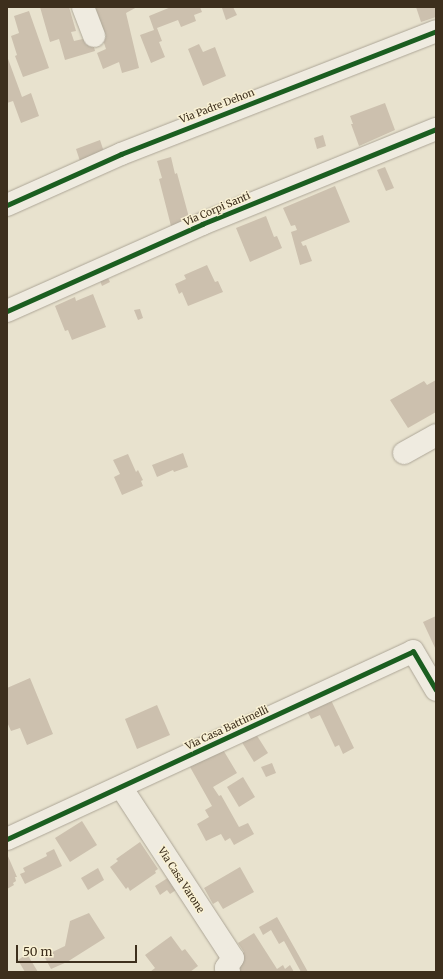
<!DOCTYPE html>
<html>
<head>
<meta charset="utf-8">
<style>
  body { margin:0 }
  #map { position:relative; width:443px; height:979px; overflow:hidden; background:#e8e2ce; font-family:Merriweather,serif }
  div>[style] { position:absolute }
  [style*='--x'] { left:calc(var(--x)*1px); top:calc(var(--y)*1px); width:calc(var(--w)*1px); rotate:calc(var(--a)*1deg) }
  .building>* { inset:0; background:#ccc0ae }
  .roads { filter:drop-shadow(0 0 1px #ada697) drop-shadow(0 0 1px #ada697) }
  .minor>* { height:22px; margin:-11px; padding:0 11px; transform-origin:11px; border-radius:11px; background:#efebe0 }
  .cycleway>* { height:5px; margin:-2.5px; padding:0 2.5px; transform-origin:2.5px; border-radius:2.5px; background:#1b5e20 }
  span { translate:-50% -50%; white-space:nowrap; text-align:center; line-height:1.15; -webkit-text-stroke:3px #f9f1d4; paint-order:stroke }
  .street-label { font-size:10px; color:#3d2f1d }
  .frame { position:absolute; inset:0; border:8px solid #3d2f1d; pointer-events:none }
  .scale { position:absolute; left:16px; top:945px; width:121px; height:18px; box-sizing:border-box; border:2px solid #3d2f1d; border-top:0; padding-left:5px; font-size:12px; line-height:14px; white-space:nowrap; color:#3d2f1d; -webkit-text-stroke:3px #f9f1d4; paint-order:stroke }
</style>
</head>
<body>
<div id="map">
  <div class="building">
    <div style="clip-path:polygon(40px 7px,69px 7px,76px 31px,71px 32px,74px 41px,87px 38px,93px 43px,95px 51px,65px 60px,59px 39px,50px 42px)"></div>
    <div style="clip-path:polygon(95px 7px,137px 7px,126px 13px,139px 68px,122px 73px,119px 62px,103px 69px,97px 53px,106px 49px,97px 22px,100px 21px)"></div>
    <div style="clip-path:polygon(171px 7px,200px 7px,202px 12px,194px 15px,196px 21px,181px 27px,178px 20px,157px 28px,162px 41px,159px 42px,165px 57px,151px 63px,140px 35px,154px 30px,149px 16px)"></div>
    <div style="clip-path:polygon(226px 7px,233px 7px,237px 15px,226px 20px,222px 8px)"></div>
    <div style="clip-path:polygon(416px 7px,436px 7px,436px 17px,421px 22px)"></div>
    <div style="clip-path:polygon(29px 11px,49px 68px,23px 77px,15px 56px,17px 55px,11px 36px,19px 33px,14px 16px)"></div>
    <div style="clip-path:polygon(199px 44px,203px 52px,215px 47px,226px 76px,203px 86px,188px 49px)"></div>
    <div style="clip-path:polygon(7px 56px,22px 97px,31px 93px,39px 116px,21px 123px,13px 101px,7px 103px)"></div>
    <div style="clip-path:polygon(385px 103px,395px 130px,359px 146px,351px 124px,353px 124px,350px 116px)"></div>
    <div style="clip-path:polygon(323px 135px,326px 146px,317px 149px,314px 138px)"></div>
    <div style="clip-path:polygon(100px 140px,104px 152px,80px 161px,76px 149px)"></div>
    <div style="clip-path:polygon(171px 157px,175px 174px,177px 173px,190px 221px,171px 226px,159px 179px,162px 178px,157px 161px)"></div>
    <div style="clip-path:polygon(385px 167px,394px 188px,386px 191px,377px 170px)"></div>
    <div style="clip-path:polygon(335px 186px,350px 222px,301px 242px,303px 246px,306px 245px,312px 261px,300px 265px,291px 232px,297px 230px,295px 225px,291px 226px,283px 208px)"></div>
    <div style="clip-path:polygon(266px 216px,274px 237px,277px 236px,282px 248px,250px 262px,236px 228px)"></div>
    <div style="clip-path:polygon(207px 265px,215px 282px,218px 281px,223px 292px,188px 306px,182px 292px,179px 294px,175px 284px,186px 279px,184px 275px)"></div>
    <div style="clip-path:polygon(106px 274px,110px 282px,102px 286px,99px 278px)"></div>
    <div style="clip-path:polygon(93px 294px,106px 327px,72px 340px,68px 330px,65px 331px,55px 306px,75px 297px,76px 301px)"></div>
    <div style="clip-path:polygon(140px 309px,143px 318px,138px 320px,134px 310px)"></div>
    <div style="clip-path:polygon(436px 380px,436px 412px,408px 428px,390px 400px,424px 381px,427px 385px)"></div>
    <div style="clip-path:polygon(183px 453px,188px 467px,174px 472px,173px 470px,157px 477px,152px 465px)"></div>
    <div style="clip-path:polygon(128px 454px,136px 472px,138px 470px,143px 480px,141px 481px,143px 486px,122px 495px,114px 477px,120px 474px,113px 460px)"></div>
    <div style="clip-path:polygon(436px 616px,436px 650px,423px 622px)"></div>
    <div style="clip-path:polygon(30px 678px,53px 734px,27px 745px,20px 728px,11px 731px,7px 722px,7px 688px)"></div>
    <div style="clip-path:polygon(330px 698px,354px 748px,343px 754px,339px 745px,335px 747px,320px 715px,311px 719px,306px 709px)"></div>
    <div style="clip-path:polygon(157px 705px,170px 735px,137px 749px,125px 719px)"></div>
    <div style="clip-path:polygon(254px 731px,268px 753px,254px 762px,240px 739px)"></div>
    <div style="clip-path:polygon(222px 748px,237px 773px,213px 787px,219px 796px,221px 795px,239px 827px,248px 823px,254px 834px,234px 845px,230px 838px,225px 841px,221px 834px,206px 841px,197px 824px,209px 817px,205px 810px,212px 806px,190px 767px)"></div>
    <div style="clip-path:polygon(272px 763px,276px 773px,266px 777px,261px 767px)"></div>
    <div style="clip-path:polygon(243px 777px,255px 797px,239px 807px,227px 787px)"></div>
    <div style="clip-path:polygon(82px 821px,97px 845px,70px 862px,55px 838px)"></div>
    <div style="clip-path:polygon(140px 842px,158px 869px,155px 871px,156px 873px,130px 891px,128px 887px,126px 889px,110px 867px,118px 861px,116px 859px)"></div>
    <div style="clip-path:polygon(54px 849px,62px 866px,25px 884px,20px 874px,25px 872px,23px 868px,47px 856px,46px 853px)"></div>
    <div style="clip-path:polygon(7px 854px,17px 877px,15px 877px,16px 881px,13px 883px,14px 885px,7px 889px)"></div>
    <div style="clip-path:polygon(240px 867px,254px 892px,223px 909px,218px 901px,213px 904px,204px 888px)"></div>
    <div style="clip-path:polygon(98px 868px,104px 880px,88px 890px,81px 878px)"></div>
    <div style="clip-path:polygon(174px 874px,182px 886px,170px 894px,167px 890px,160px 895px,155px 886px)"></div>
    <div style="clip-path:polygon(89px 913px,105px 938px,67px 962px,51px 969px,44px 956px,65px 946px,70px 921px)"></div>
    <div style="clip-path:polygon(277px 917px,298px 954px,308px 972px,301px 972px,284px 941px,279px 944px,271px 930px,263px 935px,259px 927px)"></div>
    <div style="clip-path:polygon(254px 933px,277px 969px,283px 965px,285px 969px,290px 965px,294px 972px,240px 972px,235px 964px,237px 956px,244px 952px,238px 943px)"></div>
    <div style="clip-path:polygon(171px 936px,182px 951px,185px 949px,198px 966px,190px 972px,150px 972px,155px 968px,145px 955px)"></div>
    <div style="clip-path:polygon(27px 954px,38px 972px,25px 972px,18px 960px)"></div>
  </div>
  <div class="roads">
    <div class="minor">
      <div style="--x:83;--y:7;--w:31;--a:69"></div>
      <div style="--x:7;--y:205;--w:125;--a:-24.1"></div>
      <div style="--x:121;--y:154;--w:338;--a:-21.3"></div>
      <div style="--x:7;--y:311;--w:214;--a:-24"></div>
      <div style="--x:202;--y:224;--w:253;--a:-22.1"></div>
      <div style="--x:404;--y:453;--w:37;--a:-29"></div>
      <div style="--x:121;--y:787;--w:204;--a:56.8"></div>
      <div style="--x:233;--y:958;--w:12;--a:125"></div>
      <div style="--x:226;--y:968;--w:5;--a:53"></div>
      <div style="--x:7;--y:839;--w:447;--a:-24.8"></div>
      <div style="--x:413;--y:651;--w:45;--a:59.5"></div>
    </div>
  </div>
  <div class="cycleway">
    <div style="--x:7;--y:205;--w:125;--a:-24.1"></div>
    <div style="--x:121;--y:154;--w:338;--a:-21.3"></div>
    <div style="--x:7;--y:311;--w:214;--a:-24"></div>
    <div style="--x:202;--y:224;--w:253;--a:-22.1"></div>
    <div style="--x:7;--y:839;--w:447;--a:-24.8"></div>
    <div style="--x:413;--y:651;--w:45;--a:59.5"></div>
  </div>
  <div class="street-label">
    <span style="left:217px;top:106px;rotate:-21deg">Via Padre Dehon</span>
    <span style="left:217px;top:209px;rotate:-23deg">Via Corpi Santi</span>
    <span style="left:227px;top:728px;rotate:-25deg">Via Casa Battimelli</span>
    <span style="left:181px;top:880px;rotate:57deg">Via Casa Varone</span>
  </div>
  <div class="frame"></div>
  <div class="scale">50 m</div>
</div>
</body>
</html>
